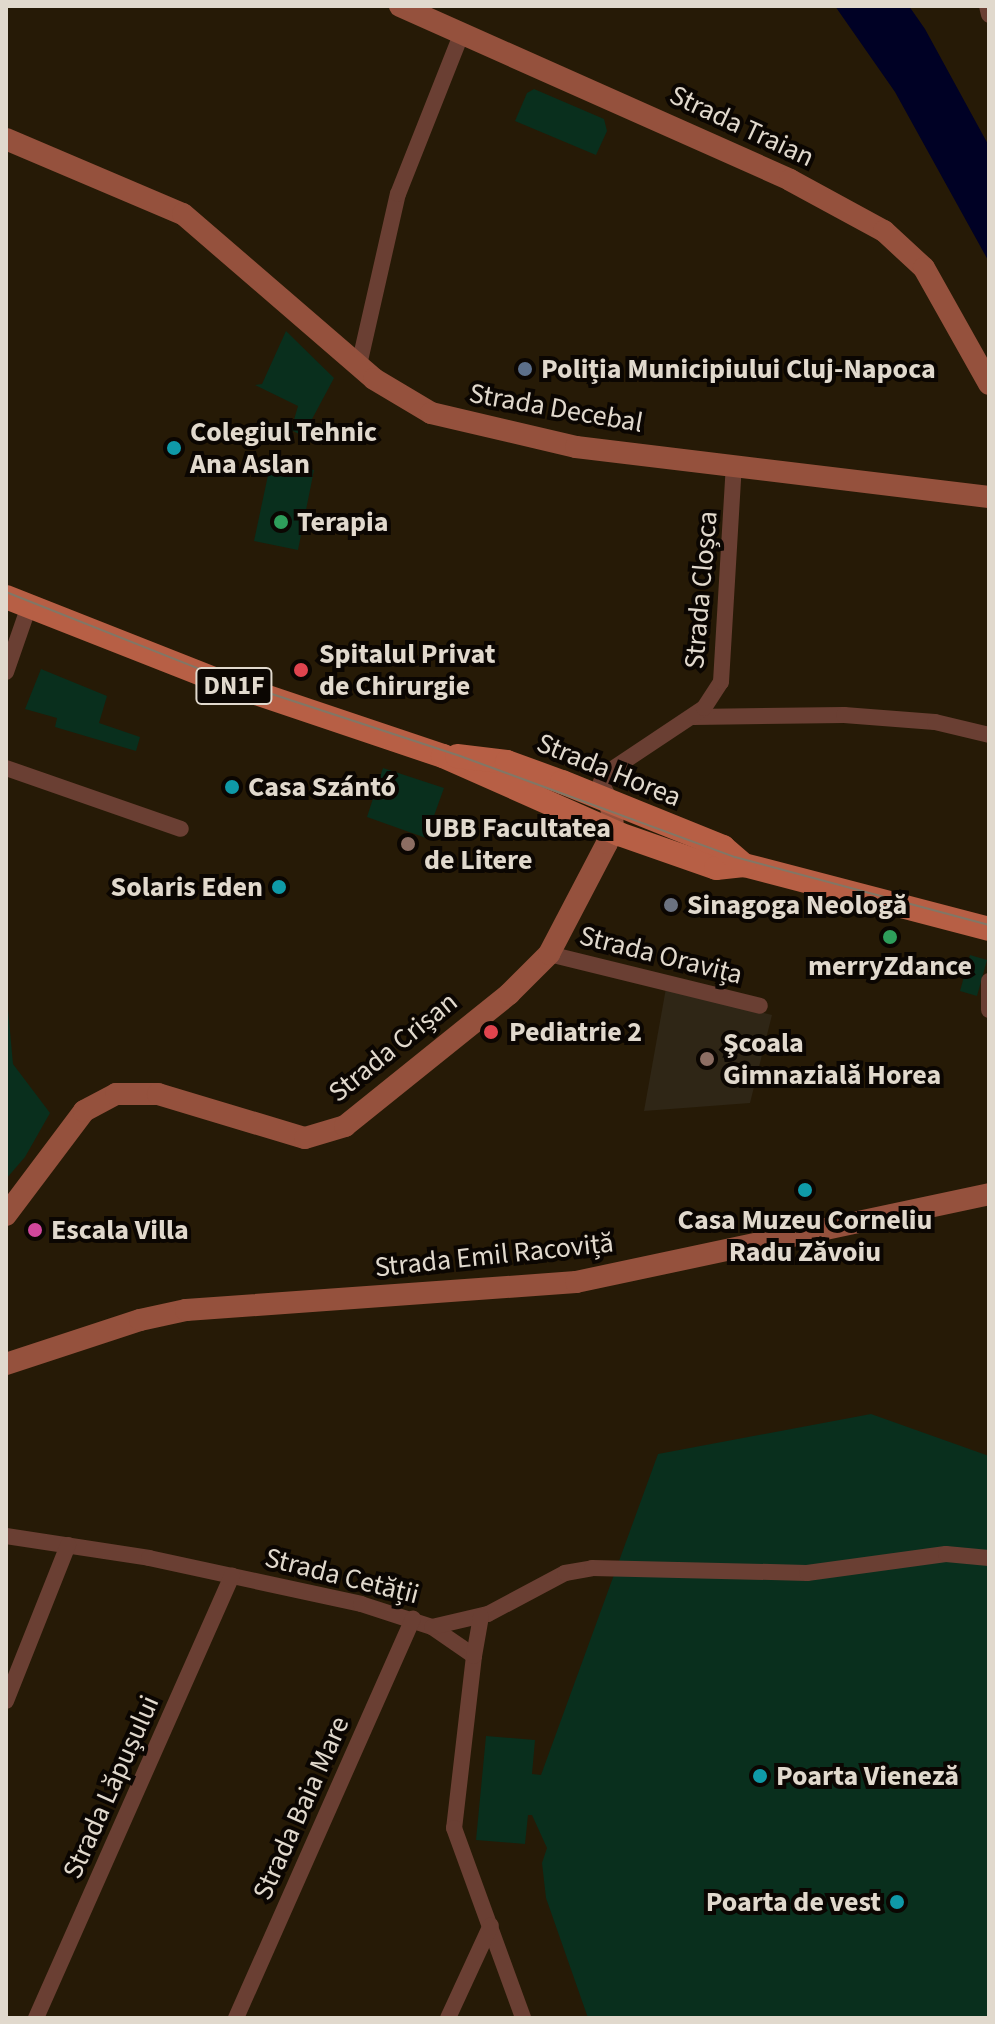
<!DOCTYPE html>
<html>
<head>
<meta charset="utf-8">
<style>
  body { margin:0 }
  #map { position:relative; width:995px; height:2024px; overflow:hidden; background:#261a06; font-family:"Source Sans 3",sans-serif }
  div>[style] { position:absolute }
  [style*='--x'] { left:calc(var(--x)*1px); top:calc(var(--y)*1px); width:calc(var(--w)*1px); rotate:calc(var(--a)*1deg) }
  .education>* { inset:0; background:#2f2616 }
  .green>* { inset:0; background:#092f1d }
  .water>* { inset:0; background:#000125 }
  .street>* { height:16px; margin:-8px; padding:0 8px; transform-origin:8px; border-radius:8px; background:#6a3f33 }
  .secondary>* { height:22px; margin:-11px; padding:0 11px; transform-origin:11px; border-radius:11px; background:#95513d }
  .primary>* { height:24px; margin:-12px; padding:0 12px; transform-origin:12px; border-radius:12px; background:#b75f45 }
  .tram>* { height:2px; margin:-1px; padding:0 1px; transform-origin:1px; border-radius:1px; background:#817766 }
  .dots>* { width:22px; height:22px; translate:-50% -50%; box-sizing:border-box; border:4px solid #0b0602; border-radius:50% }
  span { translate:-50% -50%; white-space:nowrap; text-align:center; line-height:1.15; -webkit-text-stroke:8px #0b0602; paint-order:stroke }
  .shield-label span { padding:2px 6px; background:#0b0602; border:2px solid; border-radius:6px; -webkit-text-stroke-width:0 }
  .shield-label { font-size:26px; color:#e1d9cd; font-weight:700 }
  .street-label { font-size:28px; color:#e1d9cd }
  .poi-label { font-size:28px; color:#e1d9cd; font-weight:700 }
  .left { translate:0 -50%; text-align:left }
  .right { translate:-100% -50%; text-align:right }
  .frame { position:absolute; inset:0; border:8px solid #e1d9cd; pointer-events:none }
</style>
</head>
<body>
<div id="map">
  <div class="education">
    <div style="clip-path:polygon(666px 988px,772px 1015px,750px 1103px,644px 1111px)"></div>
  </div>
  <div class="green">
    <div style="clip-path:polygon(534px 89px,604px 119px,607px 131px,596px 155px,515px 121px,527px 93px)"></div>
    <div style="clip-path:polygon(286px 331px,334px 378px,303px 436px,291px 430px,298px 406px,255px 385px,262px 384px)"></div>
    <div style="clip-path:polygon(271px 461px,314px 470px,298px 550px,254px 541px)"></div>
    <div style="clip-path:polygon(41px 669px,107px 696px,99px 723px,140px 737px,136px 751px,55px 727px,57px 718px,25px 709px)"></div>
    <div style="clip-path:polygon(383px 768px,444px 788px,426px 838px,367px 817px)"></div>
    <div style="clip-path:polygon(970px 955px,987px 960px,977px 996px,960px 991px)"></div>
    <div style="clip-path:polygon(6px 987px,13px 1064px,50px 1113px,25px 1157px,6px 1179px)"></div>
    <div style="clip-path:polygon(871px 1414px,989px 1456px,989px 2018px,588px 2018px,546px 1898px,542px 1863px,547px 1848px,532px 1815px,528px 1815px,525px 1844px,476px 1840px,486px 1736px,535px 1740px,532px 1774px,541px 1775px,658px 1454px)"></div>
  </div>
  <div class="water">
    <div style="clip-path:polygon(835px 6px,909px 6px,925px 29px,989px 146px,989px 262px,895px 92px)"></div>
  </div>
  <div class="street">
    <div style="--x:987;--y:6;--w:9;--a:77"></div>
    <div style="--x:359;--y:365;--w:175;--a:-77.2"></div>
    <div style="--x:398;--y:194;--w:174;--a:-68.4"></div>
    <div style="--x:6;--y:672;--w:70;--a:-70.8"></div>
    <div style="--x:693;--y:717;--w:151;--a:-0.8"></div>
    <div style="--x:844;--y:715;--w:91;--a:4.4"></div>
    <div style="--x:935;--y:722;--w:56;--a:13.5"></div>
    <div style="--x:6;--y:768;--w:185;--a:19.2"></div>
    <div style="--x:611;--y:802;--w:22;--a:-117"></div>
    <div style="--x:601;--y:782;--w:9;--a:-63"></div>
    <div style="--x:605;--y:774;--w:119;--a:-33.7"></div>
    <div style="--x:704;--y:708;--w:31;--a:-57"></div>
    <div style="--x:721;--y:682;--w:217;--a:-86.6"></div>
    <div style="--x:549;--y:954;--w:217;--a:13.8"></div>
    <div style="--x:989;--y:981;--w:29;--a:90"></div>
    <div style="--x:6;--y:1536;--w:145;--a:8.7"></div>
    <div style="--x:149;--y:1558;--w:217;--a:12.2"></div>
    <div style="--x:361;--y:1604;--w:75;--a:17.9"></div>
    <div style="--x:432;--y:1627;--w:51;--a:34.6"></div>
    <div style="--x:474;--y:1656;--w:173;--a:96.6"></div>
    <div style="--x:454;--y:1828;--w:202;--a:70"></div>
    <div style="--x:432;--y:1627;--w:57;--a:-13.1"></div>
    <div style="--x:488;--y:1614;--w:87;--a:-28"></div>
    <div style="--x:565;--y:1573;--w:27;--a:-10"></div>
    <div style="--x:592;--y:1568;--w:215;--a:1.3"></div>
    <div style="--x:807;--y:1573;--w:140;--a:-7.8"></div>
    <div style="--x:946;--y:1554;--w:43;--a:5.3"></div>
    <div style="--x:474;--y:1656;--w:40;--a:-80"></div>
    <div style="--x:6;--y:1701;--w:168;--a:-68.3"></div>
    <div style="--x:36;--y:2018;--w:484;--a:-66.1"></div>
    <div style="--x:236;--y:2018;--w:437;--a:-66.1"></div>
    <div style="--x:448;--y:2018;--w:102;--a:-65.2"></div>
  </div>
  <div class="secondary">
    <div style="--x:400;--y:6;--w:427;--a:24"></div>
    <div style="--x:790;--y:180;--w:107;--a:28.5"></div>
    <div style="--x:884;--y:231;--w:54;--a:42.8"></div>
    <div style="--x:924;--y:268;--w:133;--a:60.7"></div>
    <div style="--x:6;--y:139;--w:192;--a:23"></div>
    <div style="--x:183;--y:214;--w:252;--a:40.8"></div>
    <div style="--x:374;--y:379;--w:66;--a:30.8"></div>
    <div style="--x:431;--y:413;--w:149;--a:13.2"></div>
    <div style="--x:576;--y:447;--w:416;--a:6.9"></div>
    <div style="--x:6;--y:1215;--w:130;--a:-53.1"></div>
    <div style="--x:84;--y:1111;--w:36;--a:-28"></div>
    <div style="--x:116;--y:1094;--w:42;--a:0"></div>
    <div style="--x:158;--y:1094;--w:153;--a:16.7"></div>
    <div style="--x:305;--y:1138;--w:42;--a:-16.7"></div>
    <div style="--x:345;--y:1126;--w:211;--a:-38.8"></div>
    <div style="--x:509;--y:994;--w:57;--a:-45"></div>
    <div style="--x:549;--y:954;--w:125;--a:-62.4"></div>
    <div style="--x:607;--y:843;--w:17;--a:-69"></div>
    <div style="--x:613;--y:827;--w:25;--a:-95"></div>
    <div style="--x:6;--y:1364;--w:141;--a:-18.2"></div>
    <div style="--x:140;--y:1320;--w:47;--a:-12.3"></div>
    <div style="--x:186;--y:1310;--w:391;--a:-4.1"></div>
    <div style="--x:576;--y:1282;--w:422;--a:-12"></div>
  </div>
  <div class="primary">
    <div style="--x:6;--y:597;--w:224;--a:21.5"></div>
    <div style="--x:214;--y:679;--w:242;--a:18.6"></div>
    <div style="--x:443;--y:756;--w:193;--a:23.9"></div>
    <div style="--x:619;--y:834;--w:103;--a:19.3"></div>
    <div style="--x:716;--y:868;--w:28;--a:-6"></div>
    <div style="--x:744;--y:865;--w:253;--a:14.6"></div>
    <div style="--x:457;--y:756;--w:50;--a:6.8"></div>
    <div style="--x:507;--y:762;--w:59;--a:20"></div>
    <div style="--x:562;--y:782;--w:174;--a:22"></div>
    <div style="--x:723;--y:847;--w:28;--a:41"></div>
  </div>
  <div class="tram">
    <div style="--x:6;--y:592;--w:227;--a:21.7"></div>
    <div style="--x:217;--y:676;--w:256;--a:18.2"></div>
    <div style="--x:460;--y:756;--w:293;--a:20.2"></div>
    <div style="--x:735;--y:857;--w:263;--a:15"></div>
  </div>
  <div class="dots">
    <div style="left:525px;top:369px;background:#5c6f8a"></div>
    <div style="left:174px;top:448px;background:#0f9aa8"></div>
    <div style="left:281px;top:522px;background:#2e9e5b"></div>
    <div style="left:301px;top:670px;background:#e0444e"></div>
    <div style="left:232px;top:787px;background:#0f9aa8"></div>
    <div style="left:408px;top:844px;background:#8d6e63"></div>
    <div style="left:279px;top:887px;background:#0f9aa8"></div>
    <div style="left:671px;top:905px;background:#6b7280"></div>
    <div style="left:890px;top:937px;background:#2e9e5b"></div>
    <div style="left:491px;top:1032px;background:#e0444e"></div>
    <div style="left:707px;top:1059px;background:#8d6e63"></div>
    <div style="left:805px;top:1190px;background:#0f9aa8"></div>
    <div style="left:35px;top:1230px;background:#d1479c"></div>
    <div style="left:760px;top:1776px;background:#0f9aa8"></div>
    <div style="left:897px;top:1902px;background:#0f9aa8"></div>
  </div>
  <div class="shield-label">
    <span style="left:234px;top:686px">DN1F</span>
  </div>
  <div class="street-label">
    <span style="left:742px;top:126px;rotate:25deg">Strada Traian</span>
    <span style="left:556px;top:408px;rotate:10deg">Strada Decebal</span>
    <span style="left:701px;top:590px;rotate:-85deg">Strada Cloșca</span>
    <span style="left:609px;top:770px;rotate:22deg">Strada Horea</span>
    <span style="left:661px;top:955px;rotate:14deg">Strada Oravița</span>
    <span style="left:393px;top:1047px;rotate:-39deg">Strada Crișan</span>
    <span style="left:494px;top:1255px;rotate:-6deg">Strada Emil Racoviță</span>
    <span style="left:342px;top:1576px;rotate:14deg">Strada Cetății</span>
    <span style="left:111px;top:1787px;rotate:-66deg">Strada Lăpușului</span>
    <span style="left:301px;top:1808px;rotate:-66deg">Strada Baia Mare</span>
  </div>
  <div class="poi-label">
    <span class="left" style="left:541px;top:369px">Poliția Municipiului Cluj-Napoca</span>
    <span class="left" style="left:190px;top:448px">Colegiul Tehnic<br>Ana Aslan</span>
    <span class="left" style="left:297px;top:522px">Terapia</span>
    <span class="left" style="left:319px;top:670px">Spitalul Privat<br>de Chirurgie</span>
    <span class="left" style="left:248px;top:787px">Casa Szántó</span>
    <span class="left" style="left:424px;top:844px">UBB Facultatea<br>de Litere</span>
    <span class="right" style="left:263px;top:887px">Solaris Eden</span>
    <span class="left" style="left:687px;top:905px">Sinagoga Neologă</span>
    <span style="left:890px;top:966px">merryZdance</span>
    <span class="left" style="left:509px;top:1032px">Pediatrie 2</span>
    <span class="left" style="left:723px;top:1059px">Şcoala<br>Gimnazială Horea</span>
    <span style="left:805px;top:1236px">Casa Muzeu Corneliu<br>Radu Zăvoiu</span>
    <span class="left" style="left:51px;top:1230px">Escala Villa</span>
    <span class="left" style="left:776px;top:1776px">Poarta Vieneză</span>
    <span class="right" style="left:881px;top:1902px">Poarta de vest</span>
  </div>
  <div class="frame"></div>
</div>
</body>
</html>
